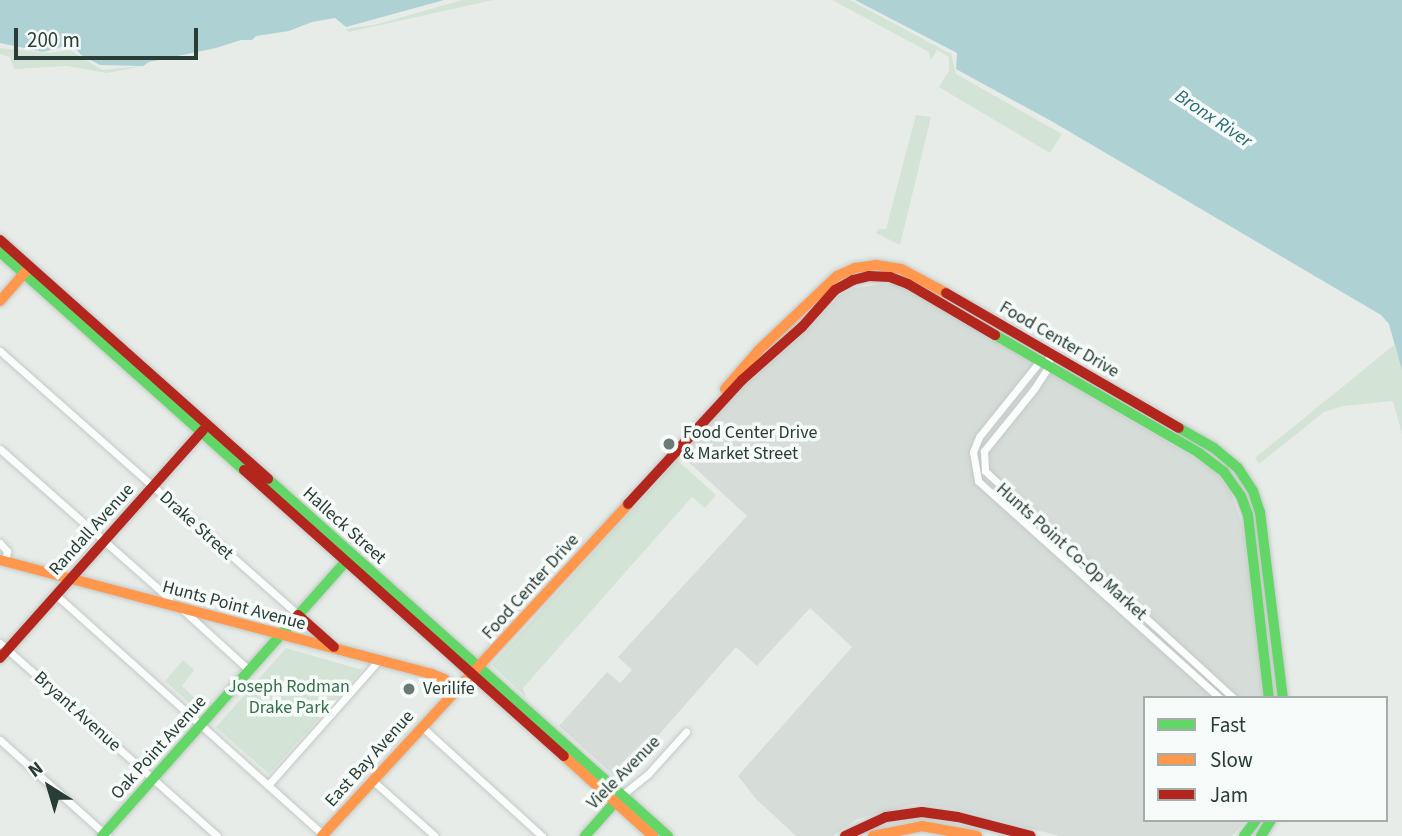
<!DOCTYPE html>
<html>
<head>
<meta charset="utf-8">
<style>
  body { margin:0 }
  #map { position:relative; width:1402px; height:836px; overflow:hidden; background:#e7ece9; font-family:"Source Sans 3",sans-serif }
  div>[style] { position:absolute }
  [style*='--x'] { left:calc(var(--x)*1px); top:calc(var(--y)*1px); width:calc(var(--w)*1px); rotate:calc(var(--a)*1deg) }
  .built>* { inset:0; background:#d6ddd9 }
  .green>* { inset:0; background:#d3e3d6 }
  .water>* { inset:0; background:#aed1d4 }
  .roads { filter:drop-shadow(0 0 2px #c4c9c6) drop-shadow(0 0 2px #c4c9c6) }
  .street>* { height:7px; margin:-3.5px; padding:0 3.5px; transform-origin:3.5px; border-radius:3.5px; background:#fbfcfc }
  .fast>* { height:10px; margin:-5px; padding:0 5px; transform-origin:5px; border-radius:5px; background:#63d668 }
  .slow>* { height:10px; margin:-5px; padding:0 5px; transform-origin:5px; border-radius:5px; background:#ff974d }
  .jam>* { height:10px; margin:-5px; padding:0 5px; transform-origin:5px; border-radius:5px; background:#b3261e }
  .dots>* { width:19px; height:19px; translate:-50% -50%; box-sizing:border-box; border:4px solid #f6faf8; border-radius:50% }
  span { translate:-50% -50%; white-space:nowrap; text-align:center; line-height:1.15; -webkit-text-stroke:7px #f6faf8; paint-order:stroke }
  .street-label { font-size:18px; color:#273d36 }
  .poi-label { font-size:18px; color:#273d36 }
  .left { translate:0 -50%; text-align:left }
  .park-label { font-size:18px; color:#356f49 }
  .water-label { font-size:19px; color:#276a73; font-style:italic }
  .legend { position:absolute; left:1143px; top:696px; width:245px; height:126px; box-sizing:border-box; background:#f6faf8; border:2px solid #a3aeaa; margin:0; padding:9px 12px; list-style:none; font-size:21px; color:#273d36 }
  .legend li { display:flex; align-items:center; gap:14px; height:35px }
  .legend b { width:35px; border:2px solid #a3aeaa }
  .north { position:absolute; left:14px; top:752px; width:70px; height:70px; -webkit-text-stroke:5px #f6faf8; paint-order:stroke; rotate:323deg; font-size:19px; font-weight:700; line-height:28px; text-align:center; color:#273d36 }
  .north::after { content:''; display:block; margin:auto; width:24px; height:32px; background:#273d36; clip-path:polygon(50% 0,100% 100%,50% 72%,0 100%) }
  .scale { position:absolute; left:14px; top:28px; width:184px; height:32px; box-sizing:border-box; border:4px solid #273d36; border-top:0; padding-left:9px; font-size:21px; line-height:24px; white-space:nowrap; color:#273d36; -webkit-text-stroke:5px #f6faf8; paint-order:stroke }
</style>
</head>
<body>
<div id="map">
  <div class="built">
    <div style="clip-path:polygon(882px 284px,896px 285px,912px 292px,1191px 456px,1215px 472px,1230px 490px,1243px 527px,1264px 698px,1145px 698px,1145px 820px,1247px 820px,1232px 836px,1059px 836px,951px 808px,914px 804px,857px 819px,833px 836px,796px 836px,756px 799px,738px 776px,852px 647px,810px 608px,757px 666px,736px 647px,619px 780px,559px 726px,607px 672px,620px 683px,632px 670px,618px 657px,747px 516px,681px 455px,741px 389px,806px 332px,839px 296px,855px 288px)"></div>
  </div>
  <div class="green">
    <div style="clip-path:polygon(463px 0,493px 0,349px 32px,345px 29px,374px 25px)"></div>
    <div style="clip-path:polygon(832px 0,850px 0,951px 54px,956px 74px,1062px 134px,1050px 153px,939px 87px,949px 71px,949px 57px,937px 50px,931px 60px,929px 52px)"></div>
    <div style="clip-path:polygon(0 48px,50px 53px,70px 50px,102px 70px,143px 66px,107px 73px,67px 66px,14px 69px,10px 57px,0 54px)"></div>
    <div style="clip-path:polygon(916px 115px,931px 117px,900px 245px,876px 233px,879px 229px,886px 229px)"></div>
    <div style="clip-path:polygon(1394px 345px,1402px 371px,1402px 434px,1393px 401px,1343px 406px,1324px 412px,1259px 464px,1255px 458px)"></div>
    <div style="clip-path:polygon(677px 460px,716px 495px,705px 508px,692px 497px,523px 688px,526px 697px,492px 665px)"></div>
    <div style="clip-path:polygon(286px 648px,362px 670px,269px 774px,216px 727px)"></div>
    <div style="clip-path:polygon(183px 660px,194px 670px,182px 686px,201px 704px,196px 709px,165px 681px)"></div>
  </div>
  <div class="water">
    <div style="clip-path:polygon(0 0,444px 0,346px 27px,335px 18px,312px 22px,289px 31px,256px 36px,252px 40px,241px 40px,216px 48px,149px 62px,143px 66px,100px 65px,81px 55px,72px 44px,43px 52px,0 43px)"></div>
    <div style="clip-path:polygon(855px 0,1402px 0,1402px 371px,1389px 324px,1381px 315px,1053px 122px,956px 69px,957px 53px)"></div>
  </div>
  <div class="roads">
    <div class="street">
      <div style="--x:0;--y:351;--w:398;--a:41.5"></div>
      <div style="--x:1049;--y:353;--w:13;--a:90"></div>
      <div style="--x:1049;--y:366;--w:27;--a:123"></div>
      <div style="--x:1034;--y:389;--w:80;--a:128.9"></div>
      <div style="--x:984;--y:451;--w:20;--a:87"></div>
      <div style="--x:985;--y:471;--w:337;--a:42.4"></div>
      <div style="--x:1040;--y:361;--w:97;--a:128.8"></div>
      <div style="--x:979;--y:437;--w:16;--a:112"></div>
      <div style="--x:973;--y:452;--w:29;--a:80"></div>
      <div style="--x:978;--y:481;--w:325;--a:41.9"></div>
      <div style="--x:0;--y:449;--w:225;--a:41.4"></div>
      <div style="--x:169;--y:598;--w:7;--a:98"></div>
      <div style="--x:0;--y:543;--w:11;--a:49"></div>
      <div style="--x:7;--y:551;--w:10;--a:101"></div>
      <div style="--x:56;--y:595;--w:361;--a:41.9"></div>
      <div style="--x:183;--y:610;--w:89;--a:42.3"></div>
      <div style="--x:0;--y:643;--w:290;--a:41.6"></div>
      <div style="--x:421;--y:726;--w:164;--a:42.3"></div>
      <div style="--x:0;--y:740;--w:144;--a:41.9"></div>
      <div style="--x:372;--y:780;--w:84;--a:41.6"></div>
      <div style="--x:268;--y:785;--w:167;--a:-48.4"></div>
      <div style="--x:622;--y:795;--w:33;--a:-39"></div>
      <div style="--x:648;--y:774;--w:57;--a:-47.9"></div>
    </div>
    <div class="fast">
      <div style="--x:0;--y:252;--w:327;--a:41.8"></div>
      <div style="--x:995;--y:335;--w:236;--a:30"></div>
      <div style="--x:1199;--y:453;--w:31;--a:37"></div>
      <div style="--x:1224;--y:472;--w:29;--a:55"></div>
      <div style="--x:1241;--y:496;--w:20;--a:70"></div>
      <div style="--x:1248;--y:515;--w:184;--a:83.5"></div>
      <div style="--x:1179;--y:428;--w:40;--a:29.7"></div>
      <div style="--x:1214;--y:448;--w:31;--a:40"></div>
      <div style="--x:1238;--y:468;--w:27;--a:57"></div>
      <div style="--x:1253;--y:491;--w:22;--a:72"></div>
      <div style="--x:1260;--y:512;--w:187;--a:83"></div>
      <div style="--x:268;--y:479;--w:536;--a:41.75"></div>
      <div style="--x:102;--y:836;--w:370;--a:-48.4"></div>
      <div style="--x:585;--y:836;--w:48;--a:-48.4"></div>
      <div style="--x:1244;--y:836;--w:20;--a:-53"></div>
      <div style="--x:1261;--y:836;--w:19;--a:-58"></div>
    </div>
    <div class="slow">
      <div style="--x:0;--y:301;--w:41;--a:-48.9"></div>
      <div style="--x:725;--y:389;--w:50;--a:-49"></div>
      <div style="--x:758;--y:351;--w:109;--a:-43.5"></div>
      <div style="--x:837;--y:276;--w:20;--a:-24"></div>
      <div style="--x:855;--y:268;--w:21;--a:-8"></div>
      <div style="--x:876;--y:265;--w:25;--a:9"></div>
      <div style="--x:901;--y:269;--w:51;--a:28.1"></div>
      <div style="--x:0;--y:560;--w:447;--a:14.8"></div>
      <div style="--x:432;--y:674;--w:13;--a:23"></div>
      <div style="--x:444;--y:679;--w:16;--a:43"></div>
      <div style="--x:564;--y:756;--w:120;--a:42"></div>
      <div style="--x:322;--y:836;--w:452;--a:-47.3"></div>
      <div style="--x:873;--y:836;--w:50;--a:-11.5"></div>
      <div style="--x:922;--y:826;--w:56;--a:10.3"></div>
    </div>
    <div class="jam">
      <div style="--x:0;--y:240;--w:359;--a:41.7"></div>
      <div style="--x:946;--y:293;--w:269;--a:30.1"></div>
      <div style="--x:244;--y:470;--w:429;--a:41.8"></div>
      <div style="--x:628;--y:504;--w:168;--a:-47.4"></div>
      <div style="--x:742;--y:380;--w:80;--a:-41.5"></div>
      <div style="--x:802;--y:327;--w:50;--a:-48.3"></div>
      <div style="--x:835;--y:290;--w:21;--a:-29"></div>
      <div style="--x:853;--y:280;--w:16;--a:-14"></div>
      <div style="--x:869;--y:276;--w:21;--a:3"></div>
      <div style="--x:890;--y:277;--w:19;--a:21"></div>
      <div style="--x:908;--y:284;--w:101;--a:30.4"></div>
      <div style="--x:298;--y:615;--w:48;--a:41.6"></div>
      <div style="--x:0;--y:658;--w:305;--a:-48.3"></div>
      <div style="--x:845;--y:836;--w:45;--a:-24.9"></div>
      <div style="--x:886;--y:817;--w:36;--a:-8"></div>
      <div style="--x:922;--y:812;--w:36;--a:8"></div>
      <div style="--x:958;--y:817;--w:75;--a:14.6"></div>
    </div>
  </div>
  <div class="dots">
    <div style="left:669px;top:444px;background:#6a7a75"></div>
    <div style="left:409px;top:689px;background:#6a7a75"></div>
  </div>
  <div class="street-label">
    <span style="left:1059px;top:340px;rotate:30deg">Food Center Drive</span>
    <span style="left:196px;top:526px;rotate:42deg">Drake Street</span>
    <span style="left:344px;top:526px;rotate:42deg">Halleck Street</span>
    <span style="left:92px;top:530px;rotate:-48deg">Randall Avenue</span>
    <span style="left:1071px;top:552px;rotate:42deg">Hunts Point Co-Op Market</span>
    <span style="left:531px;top:587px;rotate:-48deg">Food Center Drive</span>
    <span style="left:234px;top:606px;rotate:15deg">Hunts Point Avenue</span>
    <span style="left:77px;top:712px;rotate:42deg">Bryant Avenue</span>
    <span style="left:159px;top:748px;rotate:-48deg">Oak Point Avenue</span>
    <span style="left:370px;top:759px;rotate:-48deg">East Bay Avenue</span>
    <span style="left:624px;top:773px;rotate:-45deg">Viele Avenue</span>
  </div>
  <div class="poi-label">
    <span class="left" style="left:683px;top:444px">Food Center Drive<br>&amp; Market Street</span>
    <span class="left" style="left:423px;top:689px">Verilife</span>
  </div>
  <div class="park-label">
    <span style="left:289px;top:698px">Joseph Rodman<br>Drake Park</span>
  </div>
  <div class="water-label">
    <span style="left:1213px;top:119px;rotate:34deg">Bronx River</span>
  </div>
  <ul class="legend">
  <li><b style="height:9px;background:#63d668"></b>Fast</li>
  <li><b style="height:9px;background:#ff974d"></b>Slow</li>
  <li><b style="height:9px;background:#b3261e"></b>Jam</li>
  </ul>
  <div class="north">N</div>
  <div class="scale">200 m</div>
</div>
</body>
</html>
